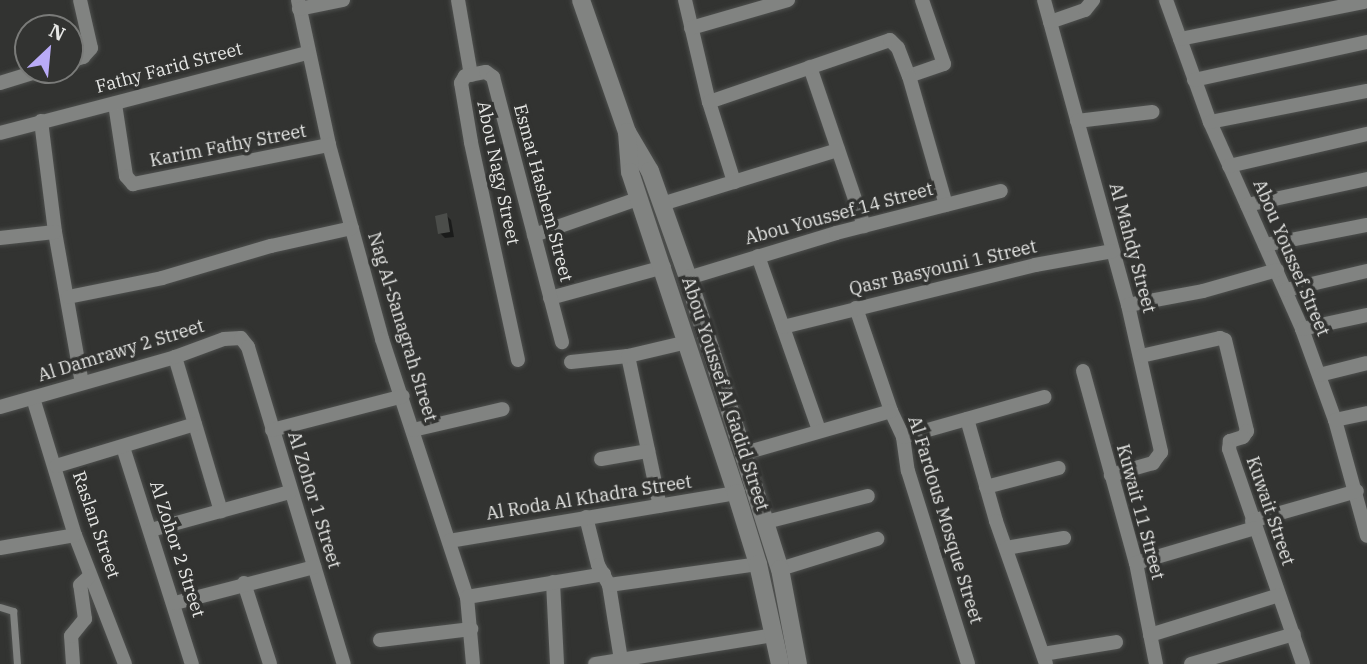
<!DOCTYPE html>
<html>
<head>
<meta charset="utf-8">
<style>
  body { margin:0 }
  #map { position:relative; width:1367px; height:664px; overflow:hidden; background:#323331; font-family:"IBM Plex Serif",serif }
  div>[style] { position:absolute }
  [style*='--x'] { left:calc(var(--x)*1px); top:calc(var(--y)*1px); width:calc(var(--w)*1px); rotate:calc(var(--a)*1deg) }
  .shadow>* { inset:0; background:#0007 }
  .building>* { inset:0; background:#4b4d4a }
  .roads { filter:drop-shadow(0 0 2px #4e504e) drop-shadow(0 0 2px #4e504e) }
  .service>* { height:7px; margin:-3.5px; padding:0 3.5px; transform-origin:3.5px; border-radius:3.5px; background:#818381 }
  .minor>* { height:14px; margin:-7px; padding:0 7px; transform-origin:7px; border-radius:7px; background:#818381 }
  .tertiary>* { height:18px; margin:-9px; padding:0 9px; transform-origin:9px; border-radius:9px; background:#818381 }
  span { translate:-50% -50%; white-space:nowrap; text-align:center; line-height:1.15; -webkit-text-stroke:7px #323331; paint-order:stroke }
  .street-label { font-size:18px; color:#e6e7e5 }
  .north { position:absolute; left:14px; top:14px; width:70px; height:70px; box-sizing:border-box; background:#323331; border:2px solid #7a7b79; border-radius:50%; rotate:26deg; font-size:19px; font-weight:700; line-height:28px; text-align:center; color:#e6e7e5 }
  .north::after { content:''; display:block; margin:auto; width:24px; height:32px; background:#b9abf7; clip-path:polygon(50% 0,100% 100%,50% 72%,0 100%) }
</style>
</head>
<body>
<div id="map">
  <div class="shadow">
    <div style="clip-path:polygon(446px 215px,451px 220px,454px 237px,445px 238px,440px 233px)"></div>
  </div>
  <div class="building">
    <div style="clip-path:polygon(447px 213px,450px 232px,438px 234px,435px 216px)"></div>
  </div>
  <div class="roads">
    <div class="service">
      <div style="--x:0;--y:607;--w:14;--a:17"></div>
      <div style="--x:13;--y:611;--w:53;--a:85.7"></div>
    </div>
    <div class="minor">
      <div style="--x:298;--y:0;--w:148;--a:77.9"></div>
      <div style="--x:329;--y:145;--w:201;--a:74.7"></div>
      <div style="--x:382;--y:339;--w:272;--a:71.8"></div>
      <div style="--x:467;--y:597;--w:67;--a:84.9"></div>
      <div style="--x:458;--y:0;--w:76;--a:80.2"></div>
      <div style="--x:685;--y:0;--w:105;--a:76.8"></div>
      <div style="--x:709;--y:102;--w:84;--a:72.6"></div>
      <div style="--x:1044;--y:0;--w:316;--a:74.6"></div>
      <div style="--x:1128;--y:305;--w:151;--a:77.3"></div>
      <div style="--x:1161;--y:452;--w:14;--a:126"></div>
      <div style="--x:1153;--y:463;--w:44;--a:164.1"></div>
      <div style="--x:1166;--y:0;--w:130;--a:70.2"></div>
      <div style="--x:1210;--y:122;--w:227;--a:66"></div>
      <div style="--x:1302;--y:329;--w:97;--a:70.1"></div>
      <div style="--x:1335;--y:420;--w:120;--a:74.6"></div>
      <div style="--x:299;--y:9;--w:45;--a:-11.6"></div>
      <div style="--x:1050;--y:22;--w:37;--a:-19"></div>
      <div style="--x:1085;--y:10;--w:13;--a:-51"></div>
      <div style="--x:691;--y:28;--w:101;--a:-16.1"></div>
      <div style="--x:1180;--y:39;--w:188;--a:-11.4"></div>
      <div style="--x:70;--y:61;--w:14;--a:-17"></div>
      <div style="--x:83;--y:57;--w:12;--a:-48"></div>
      <div style="--x:91;--y:48;--w:49;--a:-102.9"></div>
      <div style="--x:810;--y:67;--w:168;--a:71.2"></div>
      <div style="--x:909;--y:76;--w:37;--a:-19"></div>
      <div style="--x:944;--y:64;--w:68;--a:-109"></div>
      <div style="--x:1194;--y:80;--w:177;--a:-12.4"></div>
      <div style="--x:0;--y:83;--w:44;--a:-17.2"></div>
      <div style="--x:709;--y:102;--w:191;--a:-18.9"></div>
      <div style="--x:890;--y:40;--w:11;--a:45"></div>
      <div style="--x:898;--y:48;--w:30;--a:69"></div>
      <div style="--x:909;--y:76;--w:134;--a:74"></div>
      <div style="--x:115;--y:104;--w:73;--a:81.3"></div>
      <div style="--x:126;--y:176;--w:11;--a:49"></div>
      <div style="--x:133;--y:184;--w:200;--a:-11.3"></div>
      <div style="--x:41;--y:121;--w:112;--a:82.8"></div>
      <div style="--x:55;--y:232;--w:153;--a:79.9"></div>
      <div style="--x:1077;--y:121;--w:76;--a:-6.8"></div>
      <div style="--x:1210;--y:122;--w:160;--a:-11.2"></div>
      <div style="--x:0;--y:133;--w:318;--a:-14.6"></div>
      <div style="--x:1229;--y:166;--w:142;--a:-13.1"></div>
      <div style="--x:662;--y:204;--w:184;--a:-17.1"></div>
      <div style="--x:1247;--y:205;--w:123;--a:-12.2"></div>
      <div style="--x:534;--y:235;--w:112;--a:-19.2"></div>
      <div style="--x:0;--y:238;--w:55;--a:-6.2"></div>
      <div style="--x:1265;--y:245;--w:104;--a:-11.1"></div>
      <div style="--x:758;--y:256;--w:184;--a:70.7"></div>
      <div style="--x:688;--y:278;--w:155;--a:-16.9"></div>
      <div style="--x:836;--y:233;--w:170;--a:-14.3"></div>
      <div style="--x:1286;--y:290;--w:83;--a:-13.2"></div>
      <div style="--x:68;--y:297;--w:96;--a:-11.4"></div>
      <div style="--x:162;--y:278;--w:114;--a:-16.4"></div>
      <div style="--x:271;--y:246;--w:83;--a:-12.5"></div>
      <div style="--x:550;--y:298;--w:118;--a:-15.2"></div>
      <div style="--x:1128;--y:305;--w:76;--a:-10.6"></div>
      <div style="--x:1203;--y:291;--w:77;--a:-15.8"></div>
      <div style="--x:856;--y:308;--w:109;--a:71.2"></div>
      <div style="--x:891;--y:411;--w:29;--a:65"></div>
      <div style="--x:903;--y:437;--w:34;--a:82"></div>
      <div style="--x:908;--y:471;--w:202;--a:72.7"></div>
      <div style="--x:783;--y:327;--w:260;--a:-13.8"></div>
      <div style="--x:1035;--y:265;--w:79;--a:-10.2"></div>
      <div style="--x:1302;--y:329;--w:66;--a:-12.2"></div>
      <div style="--x:628;--y:356;--w:153;--a:78"></div>
      <div style="--x:1141;--y:356;--w:81;--a:-12.8"></div>
      <div style="--x:1220;--y:338;--w:5;--a:22"></div>
      <div style="--x:1225;--y:340;--w:94;--a:76.4"></div>
      <div style="--x:1247;--y:431;--w:7;--a:124"></div>
      <div style="--x:1243;--y:437;--w:14;--a:163"></div>
      <div style="--x:1230;--y:441;--w:8;--a:97"></div>
      <div style="--x:1229;--y:449;--w:227;--a:71"></div>
      <div style="--x:175;--y:357;--w:161;--a:73.4"></div>
      <div style="--x:518;--y:360;--w:223;--a:-102.2"></div>
      <div style="--x:471;--y:142;--w:60;--a:-99.6"></div>
      <div style="--x:461;--y:83;--w:8;--a:-60"></div>
      <div style="--x:465;--y:76;--w:21;--a:-11"></div>
      <div style="--x:486;--y:72;--w:9;--a:36"></div>
      <div style="--x:493;--y:77;--w:274;--a:75.4"></div>
      <div style="--x:571;--y:362;--w:57;--a:-6"></div>
      <div style="--x:628;--y:356;--w:61;--a:-13.3"></div>
      <div style="--x:1083;--y:371;--w:199;--a:74.6"></div>
      <div style="--x:1136;--y:563;--w:103;--a:78.8"></div>
      <div style="--x:1319;--y:375;--w:49;--a:-14"></div>
      <div style="--x:33;--y:398;--w:143;--a:73"></div>
      <div style="--x:75;--y:535;--w:138;--a:68.8"></div>
      <div style="--x:0;--y:407;--w:182;--a:-15.9"></div>
      <div style="--x:175;--y:357;--w:52;--a:-20.2"></div>
      <div style="--x:224;--y:339;--w:17;--a:-3"></div>
      <div style="--x:241;--y:338;--w:11;--a:52"></div>
      <div style="--x:248;--y:347;--w:331;--a:73.2"></div>
      <div style="--x:967;--y:419;--w:106;--a:74.1"></div>
      <div style="--x:996;--y:521;--w:151;--a:70.7"></div>
      <div style="--x:1335;--y:420;--w:33;--a:-12"></div>
      <div style="--x:272;--y:430;--w:135;--a:-14.5"></div>
      <div style="--x:413;--y:430;--w:92;--a:-13.1"></div>
      <div style="--x:903;--y:437;--w:147;--a:-15.8"></div>
      <div style="--x:123;--y:447;--w:228;--a:72.4"></div>
      <div style="--x:745;--y:453;--w:152;--a:-16"></div>
      <div style="--x:601;--y:459;--w:48;--a:-9.7"></div>
      <div style="--x:56;--y:466;--w:145;--a:-16.8"></div>
      <div style="--x:986;--y:487;--w:75;--a:-14.6"></div>
      <div style="--x:586;--y:517;--w:49;--a:76"></div>
      <div style="--x:598;--y:565;--w:23;--a:61"></div>
      <div style="--x:609;--y:585;--w:76;--a:80.9"></div>
      <div style="--x:1252;--y:521;--w:109;--a:-15.9"></div>
      <div style="--x:766;--y:522;--w:105;--a:-14.3"></div>
      <div style="--x:151;--y:530;--w:144;--a:-15.3"></div>
      <div style="--x:449;--y:541;--w:291;--a:-9.5"></div>
      <div style="--x:0;--y:548;--w:76;--a:-9.8"></div>
      <div style="--x:1006;--y:548;--w:59;--a:-9.8"></div>
      <div style="--x:1136;--y:563;--w:124;--a:-16.4"></div>
      <div style="--x:780;--y:569;--w:102;--a:-17.2"></div>
      <div style="--x:553;--y:582;--w:82;--a:87.2"></div>
      <div style="--x:244;--y:583;--w:85;--a:72.2"></div>
      <div style="--x:609;--y:585;--w:150;--a:-8"></div>
      <div style="--x:467;--y:597;--w:139;--a:-9.5"></div>
      <div style="--x:175;--y:603;--w:144;--a:-14.5"></div>
      <div style="--x:1150;--y:635;--w:135;--a:-17.2"></div>
      <div style="--x:380;--y:640;--w:92;--a:-6.9"></div>
      <div style="--x:1043;--y:654;--w:74;--a:-9.3"></div>
      <div style="--x:73;--y:664;--w:28;--a:-94"></div>
      <div style="--x:71;--y:636;--w:22;--a:-51"></div>
      <div style="--x:85;--y:619;--w:34;--a:-98"></div>
      <div style="--x:80;--y:585;--w:13;--a:-42"></div>
      <div style="--x:595;--y:664;--w:181;--a:-9.2"></div>
      <div style="--x:1191;--y:664;--w:107;--a:-16.2"></div>
    </div>
    <div class="tertiary">
      <div style="--x:581;--y:0;--w:140;--a:70.8"></div>
      <div style="--x:627;--y:132;--w:45;--a:59.5"></div>
      <div style="--x:650;--y:171;--w:114;--a:70.4"></div>
      <div style="--x:688;--y:278;--w:305;--a:72.5"></div>
      <div style="--x:780;--y:569;--w:97;--a:79.3"></div>
      <div style="--x:627;--y:132;--w:40;--a:85.7"></div>
      <div style="--x:630;--y:172;--w:338;--a:71.7"></div>
      <div style="--x:736;--y:493;--w:74;--a:72.8"></div>
      <div style="--x:758;--y:564;--w:102;--a:77.6"></div>
    </div>
  </div>
  <div class="street-label">
    <span style="left:169px;top:68px;rotate:-15deg">Fathy Farid Street</span>
    <span style="left:228px;top:146px;rotate:-11deg">Karim Fathy Street</span>
    <span style="left:498px;top:173px;rotate:78deg">Abou Nagy Street</span>
    <span style="left:543px;top:193px;rotate:75deg">Esmat Hashem Street</span>
    <span style="left:839px;top:214px;rotate:-15deg">Abou Youssef 14 Street</span>
    <span style="left:1132px;top:248px;rotate:75deg">Al Mahdy Street</span>
    <span style="left:1291px;top:258px;rotate:67deg">Abou Youssef Street</span>
    <span style="left:943px;top:268px;rotate:-13deg">Qasr Basyouni 1 Street</span>
    <span style="left:402px;top:327px;rotate:73deg">Nag Al-Sanagrah Street</span>
    <span style="left:121px;top:351px;rotate:-17deg">Al Damrawy 2 Street</span>
    <span style="left:725px;top:394px;rotate:72deg">Abou Youssef Al Gadid Street</span>
    <span style="left:589px;top:498px;rotate:-9deg">Al Roda Al Khadra Street</span>
    <span style="left:314px;top:500px;rotate:73deg">Al Zohor 1 Street</span>
    <span style="left:1270px;top:511px;rotate:71deg">Kuwait Street</span>
    <span style="left:1140px;top:512px;rotate:75deg">Kuwait 11 Street</span>
    <span style="left:945px;top:520px;rotate:73deg">Al Fardous Mosque Street</span>
    <span style="left:96px;top:525px;rotate:71deg">Raslan Street</span>
    <span style="left:177px;top:549px;rotate:72deg">Al Zohor 2 Street</span>
  </div>
  <div class="north">N</div>
</div>
</body>
</html>
